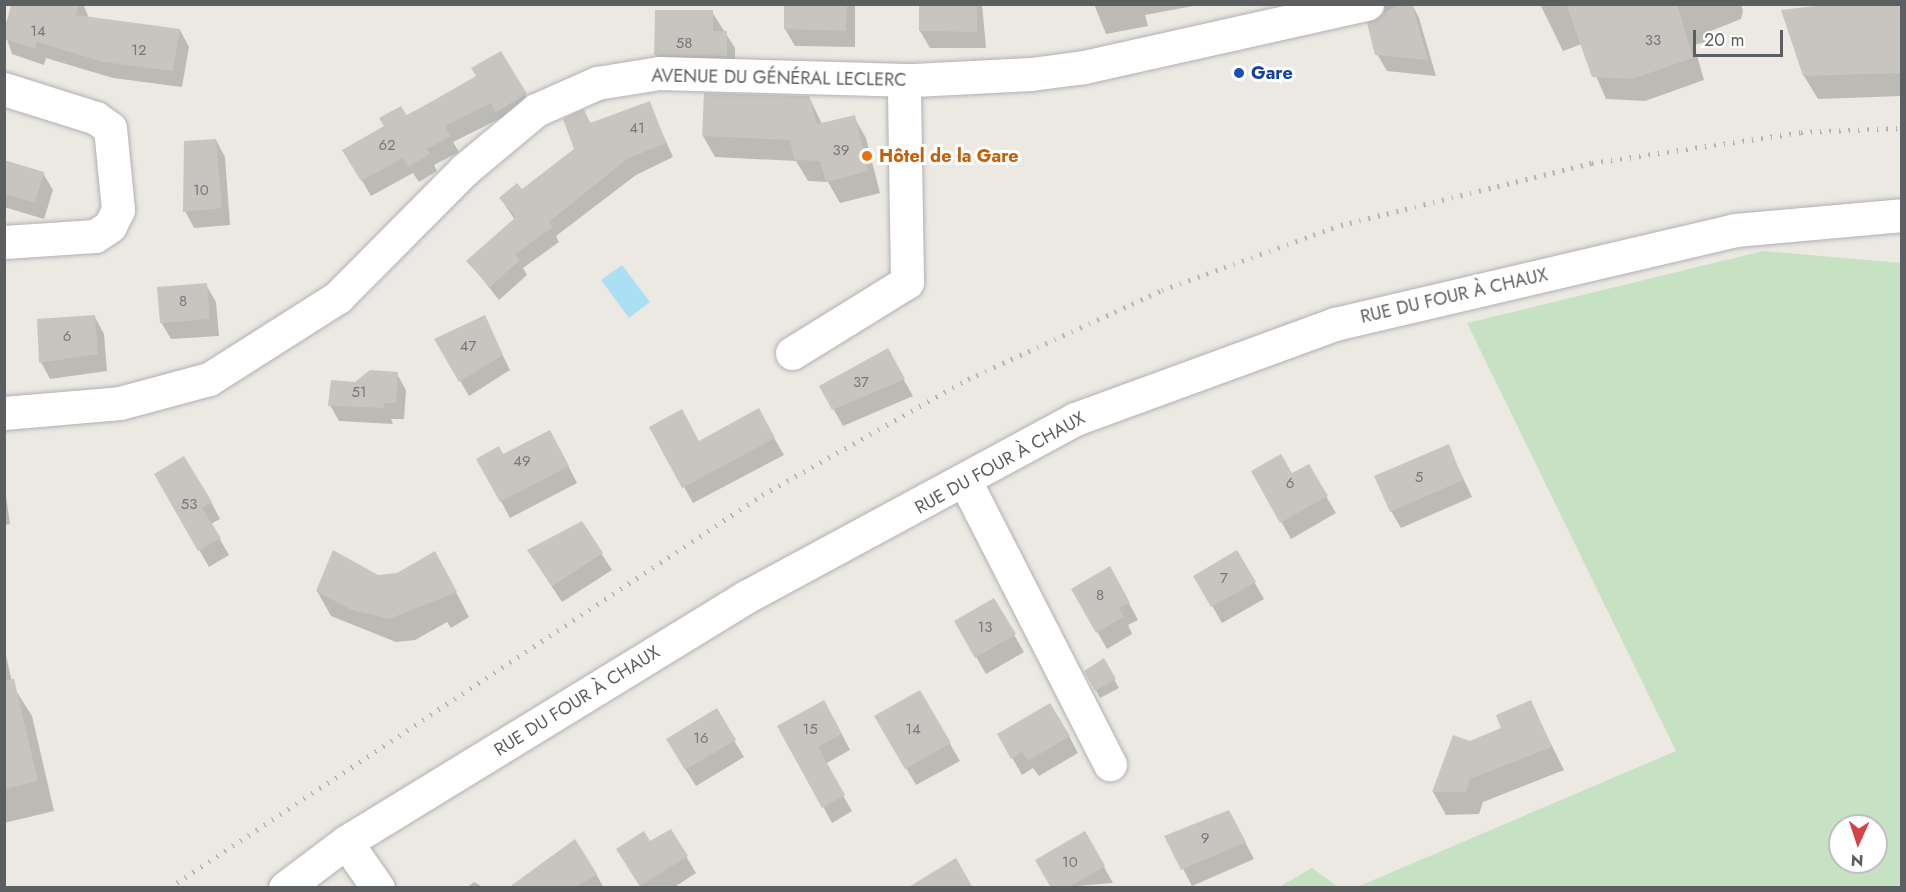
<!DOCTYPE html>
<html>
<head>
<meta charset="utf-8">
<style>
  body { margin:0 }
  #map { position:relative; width:1906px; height:892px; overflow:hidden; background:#ece9e3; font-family:Jost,sans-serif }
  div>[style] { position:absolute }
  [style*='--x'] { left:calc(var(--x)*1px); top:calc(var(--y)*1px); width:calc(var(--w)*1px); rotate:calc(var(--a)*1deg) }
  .green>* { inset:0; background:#c7e1c3 }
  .water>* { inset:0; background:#abdff4 }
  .shadow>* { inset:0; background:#0003 }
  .building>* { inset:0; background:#c8c4c0 }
  .roads { filter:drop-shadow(0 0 2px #afb1b4) drop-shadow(0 0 2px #afb1b4) }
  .street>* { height:33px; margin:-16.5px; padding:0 16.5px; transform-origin:16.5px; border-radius:16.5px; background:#fff }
  .secondary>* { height:33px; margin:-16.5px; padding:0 16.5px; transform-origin:16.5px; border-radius:16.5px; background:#fff }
  .rail>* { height:4.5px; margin-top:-2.25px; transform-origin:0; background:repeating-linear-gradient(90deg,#b1b2b2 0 1.5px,transparent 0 9.5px) }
  .dots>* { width:16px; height:16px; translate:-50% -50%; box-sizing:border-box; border:3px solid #fff; border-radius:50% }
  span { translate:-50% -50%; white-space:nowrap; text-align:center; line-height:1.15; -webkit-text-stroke:6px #fff; paint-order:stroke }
  .number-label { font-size:15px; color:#76787a }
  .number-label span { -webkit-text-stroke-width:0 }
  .transit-label { font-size:18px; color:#164399; font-weight:700 }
  .left { translate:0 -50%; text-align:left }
  .street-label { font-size:18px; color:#5b5f62 }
  .food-label { font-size:18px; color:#c56008; font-weight:700 }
  .frame { position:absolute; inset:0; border:6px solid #5b5f62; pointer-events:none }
  .north { position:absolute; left:1828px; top:814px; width:60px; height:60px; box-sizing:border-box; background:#fff; border:2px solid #bdbfc0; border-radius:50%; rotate:183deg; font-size:16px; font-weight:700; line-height:24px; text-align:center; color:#5b5f62 }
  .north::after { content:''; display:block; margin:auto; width:21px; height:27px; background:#d4424a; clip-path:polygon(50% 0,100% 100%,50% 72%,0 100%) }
  .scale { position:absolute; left:1693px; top:30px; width:90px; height:27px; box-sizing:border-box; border:3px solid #5b5f62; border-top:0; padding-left:8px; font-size:18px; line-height:21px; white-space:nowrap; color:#5b5f62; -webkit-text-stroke:4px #fff; paint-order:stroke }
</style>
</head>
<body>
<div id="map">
  <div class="green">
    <div style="clip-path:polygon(evenodd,1763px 251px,1901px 263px,1901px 887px,1357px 887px,1676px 751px,1467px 323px,1763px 251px,1840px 826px,1876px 826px,1876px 862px,1840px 862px,1840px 826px)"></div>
    <div style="clip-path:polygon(1312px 868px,1338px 887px,1279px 887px)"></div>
  </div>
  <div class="water">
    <div style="clip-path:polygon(622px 265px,650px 302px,629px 318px,601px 280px)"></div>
  </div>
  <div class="shadow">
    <div style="clip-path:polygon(12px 4px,83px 4px,89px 18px,180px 30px,189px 47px,182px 87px,113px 78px,46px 58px,44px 65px,12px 54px,4px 30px)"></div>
    <div style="clip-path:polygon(786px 4px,855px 4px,855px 47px,795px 46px,785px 29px)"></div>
    <div style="clip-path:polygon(920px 4px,982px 4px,986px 48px,930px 48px,920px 31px)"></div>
    <div style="clip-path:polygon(1094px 4px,1204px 4px,1145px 15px,1148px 26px,1106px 34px)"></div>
    <div style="clip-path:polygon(1397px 4px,1412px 4px,1419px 18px,1436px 76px,1387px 71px,1377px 54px,1385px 5px)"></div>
    <div style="clip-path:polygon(1540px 4px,1741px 4px,1743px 11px,1741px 19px,1703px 34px,1705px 42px,1694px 45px,1704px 80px,1645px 101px,1606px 99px,1582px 44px,1563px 51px)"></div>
    <div style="clip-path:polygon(1902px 4px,1902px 96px,1818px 99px,1804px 76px)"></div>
    <div style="clip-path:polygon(712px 12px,735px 48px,735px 71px,665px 70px,656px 54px)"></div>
    <div style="clip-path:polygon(501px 53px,534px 110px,506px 127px,501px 118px,453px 142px,459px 152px,434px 165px,437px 171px,419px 182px,413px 173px,371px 196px,344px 150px,478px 76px)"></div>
    <div style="clip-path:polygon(705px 95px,809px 97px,822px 124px,854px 117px,866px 138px,880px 193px,840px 203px,828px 182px,808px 181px,796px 161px,715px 157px,703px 136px)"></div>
    <div style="clip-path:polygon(649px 103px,673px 157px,636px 175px,556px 236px,559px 242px,523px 268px,527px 275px,499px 300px,468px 261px,515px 220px,501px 199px,522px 191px,575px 150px,584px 111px,591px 124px)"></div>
    <div style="clip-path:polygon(216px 140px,225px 157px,230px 225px,194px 228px,185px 211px)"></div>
    <div style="clip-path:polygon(4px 161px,43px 173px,53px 190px,44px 219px,4px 207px)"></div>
    <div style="clip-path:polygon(206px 285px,216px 302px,219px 336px,171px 339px,161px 322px)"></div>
    <div style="clip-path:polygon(95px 317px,104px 334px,107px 371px,50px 379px,41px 362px)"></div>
    <div style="clip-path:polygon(484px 317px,510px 370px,469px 396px,436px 340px)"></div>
    <div style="clip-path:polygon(887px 350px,913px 396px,843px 426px,821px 387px)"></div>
    <div style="clip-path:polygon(397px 374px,406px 390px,404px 419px,391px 419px,393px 424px,339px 421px,330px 405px,355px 384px)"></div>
    <div style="clip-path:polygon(758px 410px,784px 455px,693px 503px,684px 487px,699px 443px)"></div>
    <div style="clip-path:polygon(1448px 446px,1472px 497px,1401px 528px,1391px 511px)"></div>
    <div style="clip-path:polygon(559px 448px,577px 483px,510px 518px,501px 501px,503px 457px)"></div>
    <div style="clip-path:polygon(1308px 466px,1336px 513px,1291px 539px,1253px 472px,1292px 475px)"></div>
    <div style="clip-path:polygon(156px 475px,211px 502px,220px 519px,211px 524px,229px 555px,209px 567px)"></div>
    <div style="clip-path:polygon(4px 481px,10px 524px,4px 525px)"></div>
    <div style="clip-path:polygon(582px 523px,612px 570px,562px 602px,539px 567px)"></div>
    <div style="clip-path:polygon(1237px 552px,1264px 599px,1222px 623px,1195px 576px)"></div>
    <div style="clip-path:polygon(378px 576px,448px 577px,469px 617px,451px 628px,447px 622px,415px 640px,396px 642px,331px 616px,317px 591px)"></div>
    <div style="clip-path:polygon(1119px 585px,1138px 620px,1128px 625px,1132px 634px,1107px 649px,1073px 589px)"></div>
    <div style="clip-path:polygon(994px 600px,1024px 652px,986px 674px,956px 622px)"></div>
    <div style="clip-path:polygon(4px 647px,13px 686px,32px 716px,54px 811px,4px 823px)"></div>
    <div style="clip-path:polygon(1103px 660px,1119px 688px,1100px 698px,1086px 671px)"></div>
    <div style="clip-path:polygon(920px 692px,960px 761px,916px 785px,876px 717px)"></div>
    <div style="clip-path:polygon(1530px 702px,1564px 770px,1483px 802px,1479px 814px,1446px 815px,1433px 792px,1454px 737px,1470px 743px,1503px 729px)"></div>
    <div style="clip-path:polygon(716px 711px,744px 757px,696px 786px,677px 756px)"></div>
    <div style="clip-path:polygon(833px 717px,850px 750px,825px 764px,852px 811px,832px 823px,779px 726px)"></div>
    <div style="clip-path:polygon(999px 735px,1069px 736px,1078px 753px,1039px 776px,1033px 768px,1022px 775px)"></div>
    <div style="clip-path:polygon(1229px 812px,1254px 859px,1192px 886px,1166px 836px)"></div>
    <div style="clip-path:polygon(671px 831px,696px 873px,673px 888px,641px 888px,627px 866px)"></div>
    <div style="clip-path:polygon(1085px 833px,1113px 883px,1053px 888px)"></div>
    <div style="clip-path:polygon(596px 874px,604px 888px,509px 888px)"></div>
    <div style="clip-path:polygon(474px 882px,485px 888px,466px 888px)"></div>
  </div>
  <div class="building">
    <div style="clip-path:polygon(11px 4px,79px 4px,76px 15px,180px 29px,173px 71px,103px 62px,37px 42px,35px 49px,4px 39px)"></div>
    <div style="clip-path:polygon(784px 4px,847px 4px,846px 31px,784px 29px)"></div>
    <div style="clip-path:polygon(919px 4px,977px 4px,977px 32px,919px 31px)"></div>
    <div style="clip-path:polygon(1400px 4px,1412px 4px,1428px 60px,1375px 55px,1367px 23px)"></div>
    <div style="clip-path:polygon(1566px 4px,1677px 4px,1693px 58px,1632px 79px,1592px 77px)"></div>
    <div style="clip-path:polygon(1831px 4px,1902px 4px,1902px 73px,1803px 76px,1781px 10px)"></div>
    <div style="clip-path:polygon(655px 10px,713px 10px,713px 31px,727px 31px,727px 56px,654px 55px)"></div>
    <div style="clip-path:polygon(501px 51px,527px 94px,496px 112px,491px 103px,445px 126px,451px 136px,427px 149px,430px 154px,408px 167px,403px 158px,361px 181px,342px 150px,384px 126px,379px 118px,401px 106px,407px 116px,476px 76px,471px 68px)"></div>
    <div style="clip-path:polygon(704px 93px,809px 96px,817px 124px,855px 115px,868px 171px,826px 182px,820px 161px,794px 160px,790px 140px,702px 136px)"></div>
    <div style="clip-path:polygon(650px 101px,666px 143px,627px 159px,549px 222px,553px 227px,515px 254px,520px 260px,490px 287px,466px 261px,516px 217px,499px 198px,517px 183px,522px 189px,574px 149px,563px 119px,584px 109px,590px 123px)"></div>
    <div style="clip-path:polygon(216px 139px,222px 208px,183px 212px,184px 141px)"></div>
    <div style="clip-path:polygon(4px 160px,44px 172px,35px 203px,4px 194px)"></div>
    <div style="clip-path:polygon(207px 283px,210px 319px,160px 323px,157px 287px)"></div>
    <div style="clip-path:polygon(95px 315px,98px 354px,39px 363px,37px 319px)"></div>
    <div style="clip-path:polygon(485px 315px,503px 355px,459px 382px,434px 339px)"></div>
    <div style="clip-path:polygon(888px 348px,905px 379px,832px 410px,819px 386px)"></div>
    <div style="clip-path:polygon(370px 370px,398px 372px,396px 403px,383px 403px,385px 408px,328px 406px,331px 380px,355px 382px)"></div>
    <div style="clip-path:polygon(759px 408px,775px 438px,682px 488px,649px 427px,682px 409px,699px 441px)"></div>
    <div style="clip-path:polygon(550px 430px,569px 466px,500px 502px,476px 459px,499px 446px,503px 454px)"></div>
    <div style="clip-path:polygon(1449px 444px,1463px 480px,1390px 512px,1374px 476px)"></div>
    <div style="clip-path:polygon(1281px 454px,1292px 473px,1309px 464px,1328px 496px,1280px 523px,1251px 471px)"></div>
    <div style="clip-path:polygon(184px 456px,212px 502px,202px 508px,221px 538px,198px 551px,154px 474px)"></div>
    <div style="clip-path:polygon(582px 521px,603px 553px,552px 586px,527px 550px)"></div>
    <div style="clip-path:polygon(333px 550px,378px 575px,397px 573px,435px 551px,457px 592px,389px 619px,352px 610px,316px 591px)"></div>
    <div style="clip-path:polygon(1237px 550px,1256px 582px,1211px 607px,1193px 576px)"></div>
    <div style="clip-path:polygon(1110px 566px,1130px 603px,1119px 608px,1124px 617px,1096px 633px,1071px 589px)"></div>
    <div style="clip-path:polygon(994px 598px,1016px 634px,975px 658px,954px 621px)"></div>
    <div style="clip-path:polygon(1104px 658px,1116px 679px,1095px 691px,1084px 671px)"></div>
    <div style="clip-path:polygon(14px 679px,38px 781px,4px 789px,4px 680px)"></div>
    <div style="clip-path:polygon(920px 690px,951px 743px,905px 769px,874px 716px)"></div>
    <div style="clip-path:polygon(824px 700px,842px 734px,818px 747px,845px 795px,822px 808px,777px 726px)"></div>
    <div style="clip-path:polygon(1531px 700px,1552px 747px,1470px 779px,1466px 792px,1432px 792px,1453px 735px,1470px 741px,1501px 728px,1496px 715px)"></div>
    <div style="clip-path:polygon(1050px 703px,1070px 736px,1028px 761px,1022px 752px,1011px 759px,997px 734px)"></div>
    <div style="clip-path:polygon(717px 708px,736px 740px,685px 770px,666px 739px)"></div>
    <div style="clip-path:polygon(1229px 810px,1246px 842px,1181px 870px,1164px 836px)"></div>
    <div style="clip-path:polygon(671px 829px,688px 856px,640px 886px,616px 849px,644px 831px,650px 841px)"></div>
    <div style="clip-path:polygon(1085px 831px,1105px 866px,1068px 888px,1051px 888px,1035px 860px)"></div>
    <div style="clip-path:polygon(575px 839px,597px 874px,575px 888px,508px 888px)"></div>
    <div style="clip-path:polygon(956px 858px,973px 888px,907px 888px)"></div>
  </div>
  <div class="roads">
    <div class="street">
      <div style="--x:4;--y:89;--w:96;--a:17.5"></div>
      <div style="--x:96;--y:118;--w:17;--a:36"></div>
      <div style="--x:110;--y:128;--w:82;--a:84.4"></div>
      <div style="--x:118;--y:210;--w:18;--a:117"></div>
      <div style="--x:110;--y:226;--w:18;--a:146"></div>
      <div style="--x:95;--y:236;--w:91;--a:176.2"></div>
      <div style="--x:792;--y:353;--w:135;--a:-31.7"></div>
      <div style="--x:907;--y:282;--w:202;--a:-90.9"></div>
      <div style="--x:966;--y:483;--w:316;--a:62.9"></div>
      <div style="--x:346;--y:842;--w:56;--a:55.2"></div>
      <div style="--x:285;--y:888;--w:76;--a:-37"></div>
      <div style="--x:346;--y:842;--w:469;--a:-31.5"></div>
      <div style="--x:746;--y:597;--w:374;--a:-28.4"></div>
      <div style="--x:1075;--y:419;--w:277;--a:-20.1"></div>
      <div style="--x:1335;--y:324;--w:411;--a:-13.2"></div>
      <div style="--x:1735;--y:230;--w:168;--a:-5.1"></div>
    </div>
    <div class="secondary">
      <div style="--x:4;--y:413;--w:116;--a:-4.9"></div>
      <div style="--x:120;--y:403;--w:92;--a:-15.1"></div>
      <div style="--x:209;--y:379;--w:153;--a:-32.4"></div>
      <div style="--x:338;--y:297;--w:179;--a:-45.2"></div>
      <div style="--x:464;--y:170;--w:94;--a:-39.8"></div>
      <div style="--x:536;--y:110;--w:67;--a:-23.9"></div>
      <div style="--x:597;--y:83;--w:63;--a:-9.2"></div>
      <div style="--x:659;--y:73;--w:255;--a:1.6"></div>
      <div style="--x:914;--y:80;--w:117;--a:-2.9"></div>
      <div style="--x:1031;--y:74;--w:53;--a:-7.5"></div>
      <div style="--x:1084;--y:67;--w:290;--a:-12.6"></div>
    </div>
  </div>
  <div class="rail">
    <div style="--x:169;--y:888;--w:711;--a:-33.53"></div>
    <div style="--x:762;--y:495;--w:236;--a:-29.4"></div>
    <div style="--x:968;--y:379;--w:213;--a:-24.6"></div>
    <div style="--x:1162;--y:290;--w:190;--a:-20"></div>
    <div style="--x:1341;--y:225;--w:259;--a:-13.9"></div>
    <div style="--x:1592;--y:163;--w:211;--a:-8.4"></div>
    <div style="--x:1801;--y:132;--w:101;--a:-2.3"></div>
  </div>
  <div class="dots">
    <div style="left:1239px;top:73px;background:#1a4fb4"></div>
    <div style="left:867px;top:156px;background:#e8710a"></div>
  </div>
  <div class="number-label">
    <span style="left:38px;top:32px">14</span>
    <span style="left:1653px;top:41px">33</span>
    <span style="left:684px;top:44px">58</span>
    <span style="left:139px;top:51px">12</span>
    <span style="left:637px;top:129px">41</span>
    <span style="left:387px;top:146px">62</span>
    <span style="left:841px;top:151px">39</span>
    <span style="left:201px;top:191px">10</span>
    <span style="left:183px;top:302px">8</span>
    <span style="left:67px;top:337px">6</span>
    <span style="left:468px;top:347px">47</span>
    <span style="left:861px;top:383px">37</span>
    <span style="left:359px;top:393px">51</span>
    <span style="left:522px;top:462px">49</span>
    <span style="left:1419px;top:478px">5</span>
    <span style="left:1290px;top:484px">6</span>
    <span style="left:189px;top:505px">53</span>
    <span style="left:1224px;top:579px">7</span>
    <span style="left:1100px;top:596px">8</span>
    <span style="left:985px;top:628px">13</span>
    <span style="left:810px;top:730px">15</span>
    <span style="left:913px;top:730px">14</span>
    <span style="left:701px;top:739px">16</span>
    <span style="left:1205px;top:839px">9</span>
    <span style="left:1070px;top:863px">10</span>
  </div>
  <div class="transit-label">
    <span class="left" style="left:1251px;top:73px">Gare</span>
  </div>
  <div class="street-label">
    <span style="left:779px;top:78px;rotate:1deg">AVENUE DU GÉNÉRAL LECLERC</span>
    <span style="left:1454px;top:296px;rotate:-13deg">RUE DU FOUR À CHAUX</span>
    <span style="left:1000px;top:463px;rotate:-29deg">RUE DU FOUR À CHAUX</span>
    <span style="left:577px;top:701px;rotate:-32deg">RUE DU FOUR À CHAUX</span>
  </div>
  <div class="food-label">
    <span class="left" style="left:879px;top:156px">Hôtel de la Gare</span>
  </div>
  <div class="frame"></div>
  <div class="north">N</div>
  <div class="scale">20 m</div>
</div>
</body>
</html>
